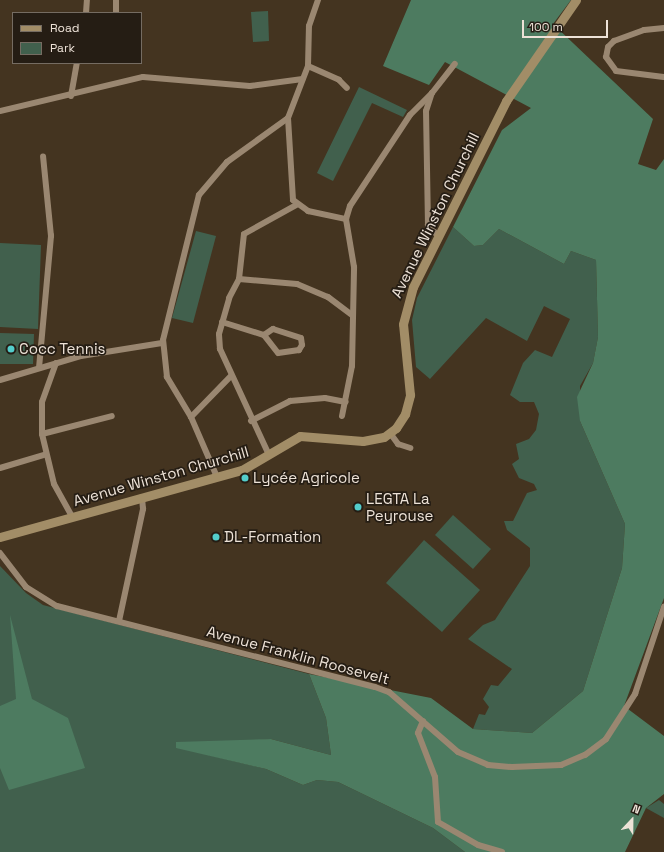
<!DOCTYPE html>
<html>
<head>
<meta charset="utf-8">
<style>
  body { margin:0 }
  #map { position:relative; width:664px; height:852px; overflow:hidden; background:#443420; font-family:"Space Grotesk",sans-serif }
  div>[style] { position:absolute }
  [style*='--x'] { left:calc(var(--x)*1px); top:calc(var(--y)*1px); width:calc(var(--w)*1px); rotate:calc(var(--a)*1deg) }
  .green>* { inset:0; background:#41604d }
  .forest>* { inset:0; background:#4d7b60 }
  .minor>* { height:6px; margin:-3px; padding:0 3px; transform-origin:3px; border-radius:3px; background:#9a8771 }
  .secondary>* { height:9px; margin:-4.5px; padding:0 4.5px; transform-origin:4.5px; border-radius:4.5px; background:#a28d67 }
  .dots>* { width:11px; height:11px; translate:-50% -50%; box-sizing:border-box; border:2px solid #251d14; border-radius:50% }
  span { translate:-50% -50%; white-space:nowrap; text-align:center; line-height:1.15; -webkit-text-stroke:3.5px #251d14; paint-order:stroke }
  .street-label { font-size:15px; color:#ede2d7 }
  .poi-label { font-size:15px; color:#ede2d7 }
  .left { translate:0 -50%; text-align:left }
  .legend { position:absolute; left:12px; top:12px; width:130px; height:52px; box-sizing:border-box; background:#251d14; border:1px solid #756c62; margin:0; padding:5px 7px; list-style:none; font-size:12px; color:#ede2d7 }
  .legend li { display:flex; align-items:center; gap:8px; height:20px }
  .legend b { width:20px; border:1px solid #756c62 }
  .north { position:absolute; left:612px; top:800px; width:40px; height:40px; -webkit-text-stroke:3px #251d14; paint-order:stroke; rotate:22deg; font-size:11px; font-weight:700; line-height:16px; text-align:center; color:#ede2d7 }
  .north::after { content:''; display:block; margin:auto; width:14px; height:18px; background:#ede2d7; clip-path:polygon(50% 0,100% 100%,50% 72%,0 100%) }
  .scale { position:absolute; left:522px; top:20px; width:86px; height:18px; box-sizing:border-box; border:2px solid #ede2d7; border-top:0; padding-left:5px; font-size:12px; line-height:14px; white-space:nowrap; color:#ede2d7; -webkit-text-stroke:3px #251d14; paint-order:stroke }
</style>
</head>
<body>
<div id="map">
  <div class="green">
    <div style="clip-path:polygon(268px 11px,269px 41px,253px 42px,251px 12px)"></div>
    <div style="clip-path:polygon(359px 87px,407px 110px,403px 117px,372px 103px,333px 181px,317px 173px)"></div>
    <div style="clip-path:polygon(453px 227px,474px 246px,483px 245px,499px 229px,564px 264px,571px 251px,596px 260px,598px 337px,593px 363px,580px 386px,580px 421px,625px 524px,622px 568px,583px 691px,532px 733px,473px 729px,479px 714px,485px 715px,489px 707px,483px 699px,491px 685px,498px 686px,512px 669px,468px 639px,483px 625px,495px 620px,530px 566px,530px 548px,507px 530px,504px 521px,513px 521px,527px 493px,537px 490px,534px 484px,519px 478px,512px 464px,519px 459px,516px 444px,529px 439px,536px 430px,539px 414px,534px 402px,520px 402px,510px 395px,523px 363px,535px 350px,552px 357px,570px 319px,544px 306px,527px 341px,486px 318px,430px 379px,416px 367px,412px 320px,417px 298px)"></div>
    <div style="clip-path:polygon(196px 231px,216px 236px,193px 323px,172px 318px)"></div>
    <div style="clip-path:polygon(0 243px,41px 245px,38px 329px,0 327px)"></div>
    <div style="clip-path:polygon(0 333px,34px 334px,33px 364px,0 364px)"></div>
    <div style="clip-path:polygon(453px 515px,491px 549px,473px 569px,435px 535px)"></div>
    <div style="clip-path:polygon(424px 540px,480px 590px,442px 632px,386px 583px)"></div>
    <div style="clip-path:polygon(0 566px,26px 593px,43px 605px,309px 674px,326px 718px,331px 755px,271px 739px,176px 747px,266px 769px,303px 785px,317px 780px,338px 782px,433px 828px,465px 852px,0 852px)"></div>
    <div style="clip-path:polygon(659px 800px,664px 804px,664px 818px,646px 808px)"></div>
  </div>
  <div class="forest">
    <div style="clip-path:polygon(411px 0,571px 0,553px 24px,653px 119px,638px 164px,656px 170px,664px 159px,664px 598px,624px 706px,664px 736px,664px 794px,646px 808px,625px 852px,465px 852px,433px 828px,338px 782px,317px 780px,303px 785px,266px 769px,176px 748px,176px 742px,271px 739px,331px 755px,326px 718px,309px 674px,431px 698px,473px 729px,532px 733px,583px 691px,622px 568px,625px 524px,580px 421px,577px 397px,593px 363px,598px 337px,596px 260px,571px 251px,564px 264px,499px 229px,483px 245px,474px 246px,453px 227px,502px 130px,531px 108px,445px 62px,429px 85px,383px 66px)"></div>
    <div style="clip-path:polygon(10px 615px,32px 699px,68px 718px,85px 768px,9px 790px,0 768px,0 706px,16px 699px)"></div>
  </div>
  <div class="minor">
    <div style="--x:116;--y:0;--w:13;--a:90"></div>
    <div style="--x:86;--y:13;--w:13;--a:-86"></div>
    <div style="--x:664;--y:28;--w:20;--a:174"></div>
    <div style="--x:644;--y:30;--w:32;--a:160"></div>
    <div style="--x:614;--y:41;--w:8;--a:135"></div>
    <div style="--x:608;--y:47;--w:10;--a:101"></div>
    <div style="--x:606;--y:57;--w:17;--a:54"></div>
    <div style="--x:616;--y:71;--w:48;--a:7.1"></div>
    <div style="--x:308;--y:66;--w:34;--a:24"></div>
    <div style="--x:339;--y:80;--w:11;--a:45"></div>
    <div style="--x:71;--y:96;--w:34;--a:-80"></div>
    <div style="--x:0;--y:111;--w:147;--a:-13.4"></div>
    <div style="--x:143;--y:77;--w:107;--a:4.8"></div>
    <div style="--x:250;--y:86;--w:53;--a:-7.5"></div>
    <div style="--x:288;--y:118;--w:82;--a:86.5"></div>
    <div style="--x:293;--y:200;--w:19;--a:36"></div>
    <div style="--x:308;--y:211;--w:39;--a:12"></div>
    <div style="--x:438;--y:236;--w:15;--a:-132"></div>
    <div style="--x:428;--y:225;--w:114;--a:-91"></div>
    <div style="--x:426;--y:111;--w:19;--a:-72"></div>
    <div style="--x:432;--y:93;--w:37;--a:-52"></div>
    <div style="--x:239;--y:279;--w:58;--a:4.9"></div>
    <div style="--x:297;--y:284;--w:34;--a:23"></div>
    <div style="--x:328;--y:297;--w:31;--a:37"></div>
    <div style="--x:222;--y:322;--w:44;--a:17.2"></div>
    <div style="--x:273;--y:329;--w:29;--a:18"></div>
    <div style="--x:301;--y:338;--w:7;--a:82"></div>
    <div style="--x:302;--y:345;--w:6;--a:121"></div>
    <div style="--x:299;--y:350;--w:21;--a:172"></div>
    <div style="--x:278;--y:353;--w:23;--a:-128"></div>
    <div style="--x:264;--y:335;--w:11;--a:-34"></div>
    <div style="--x:56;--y:363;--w:41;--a:109.7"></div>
    <div style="--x:42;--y:402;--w:32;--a:90"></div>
    <div style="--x:42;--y:434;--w:51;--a:76.5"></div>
    <div style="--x:54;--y:484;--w:38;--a:61"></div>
    <div style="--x:39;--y:368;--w:133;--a:-84.8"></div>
    <div style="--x:51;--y:236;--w:80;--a:-95.7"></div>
    <div style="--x:0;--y:380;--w:84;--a:-16.5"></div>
    <div style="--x:81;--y:356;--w:82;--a:-9.1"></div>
    <div style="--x:342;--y:416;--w:51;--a:-78.7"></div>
    <div style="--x:352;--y:366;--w:99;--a:-88.8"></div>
    <div style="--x:354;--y:267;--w:49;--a:-99.5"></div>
    <div style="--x:346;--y:219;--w:14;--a:-73"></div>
    <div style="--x:350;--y:206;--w:109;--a:-56.6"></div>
    <div style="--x:410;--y:115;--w:31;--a:-45"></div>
    <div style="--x:191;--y:417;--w:57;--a:-45.7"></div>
    <div style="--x:251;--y:421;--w:44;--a:-27.1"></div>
    <div style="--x:290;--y:401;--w:35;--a:-5"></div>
    <div style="--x:325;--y:398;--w:21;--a:11"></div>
    <div style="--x:390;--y:433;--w:14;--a:54"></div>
    <div style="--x:398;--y:444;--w:13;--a:18"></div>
    <div style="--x:42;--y:434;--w:72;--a:-14.4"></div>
    <div style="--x:269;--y:455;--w:117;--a:-114.8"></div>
    <div style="--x:220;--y:349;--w:15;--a:-94"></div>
    <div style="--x:219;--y:334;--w:37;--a:-74"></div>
    <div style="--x:229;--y:298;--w:21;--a:-62"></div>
    <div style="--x:239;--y:279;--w:45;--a:-83.7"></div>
    <div style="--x:244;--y:234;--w:60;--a:-29.1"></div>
    <div style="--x:0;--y:468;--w:46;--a:-16.5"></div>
    <div style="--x:217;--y:477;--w:65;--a:-113.4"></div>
    <div style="--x:191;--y:417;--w:47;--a:-121"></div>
    <div style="--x:167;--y:377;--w:37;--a:-96"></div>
    <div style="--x:163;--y:340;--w:149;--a:-76.1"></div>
    <div style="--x:199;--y:195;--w:43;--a:-49.7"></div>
    <div style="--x:227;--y:162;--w:75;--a:-35.8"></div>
    <div style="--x:288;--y:118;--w:56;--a:-69"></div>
    <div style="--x:308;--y:66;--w:40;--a:-88.6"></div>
    <div style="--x:309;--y:26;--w:28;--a:-71"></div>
    <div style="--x:0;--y:553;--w:43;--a:52.6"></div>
    <div style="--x:26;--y:587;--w:36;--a:32"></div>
    <div style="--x:57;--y:606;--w:328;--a:14.3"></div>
    <div style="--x:375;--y:687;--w:15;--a:20"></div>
    <div style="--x:389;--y:692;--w:91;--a:41"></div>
    <div style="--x:458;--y:752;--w:33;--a:23"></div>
    <div style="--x:488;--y:765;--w:24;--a:5"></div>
    <div style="--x:512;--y:767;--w:49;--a:-2.3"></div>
    <div style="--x:561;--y:765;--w:26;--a:-23"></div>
    <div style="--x:585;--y:755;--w:26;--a:-37"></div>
    <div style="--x:606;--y:739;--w:54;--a:-57.2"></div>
    <div style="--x:635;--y:694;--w:92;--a:-71.6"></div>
    <div style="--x:119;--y:621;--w:115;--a:-77.9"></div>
    <div style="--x:143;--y:509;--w:12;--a:-95"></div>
    <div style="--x:423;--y:721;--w:13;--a:113"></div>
    <div style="--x:418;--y:733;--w:47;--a:68.9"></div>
    <div style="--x:435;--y:777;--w:45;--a:86.2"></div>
    <div style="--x:438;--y:822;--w:46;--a:29.9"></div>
    <div style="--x:478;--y:845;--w:25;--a:16"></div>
  </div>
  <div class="secondary">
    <div style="--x:0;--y:537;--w:251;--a:-15.5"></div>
    <div style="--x:242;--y:470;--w:67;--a:-30.4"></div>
    <div style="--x:300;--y:436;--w:63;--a:4.5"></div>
    <div style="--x:363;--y:441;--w:21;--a:-11"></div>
    <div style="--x:384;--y:437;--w:15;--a:-37"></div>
    <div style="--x:396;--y:428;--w:17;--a:-57"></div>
    <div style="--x:405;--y:414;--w:20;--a:-75"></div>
    <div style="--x:410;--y:395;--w:71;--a:-95.6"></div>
    <div style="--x:403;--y:324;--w:38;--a:-75"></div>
    <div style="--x:413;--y:287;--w:208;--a:-63.4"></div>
    <div style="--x:506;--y:101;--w:123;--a:-55.3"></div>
  </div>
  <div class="dots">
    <div style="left:11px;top:349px;background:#53cdcb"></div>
    <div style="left:245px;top:478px;background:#53cdcb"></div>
    <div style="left:358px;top:507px;background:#53cdcb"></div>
    <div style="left:216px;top:537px;background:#53cdcb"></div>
  </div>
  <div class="street-label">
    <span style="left:435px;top:215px;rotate:-64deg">Avenue Winston Churchill</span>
    <span style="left:161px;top:476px;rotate:-16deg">Avenue Winston Churchill</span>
    <span style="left:298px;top:655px;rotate:15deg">Avenue Franklin Roosevelt</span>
  </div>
  <div class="poi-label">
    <span class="left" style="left:19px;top:349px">Cocc Tennis</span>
    <span class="left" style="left:253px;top:478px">Lycée Agricole</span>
    <span class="left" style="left:366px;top:507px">LEGTA La<br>Peyrouse</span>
    <span class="left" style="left:224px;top:537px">DL-Formation</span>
  </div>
  <ul class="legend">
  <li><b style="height:5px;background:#a28d67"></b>Road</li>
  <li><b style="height:11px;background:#41604d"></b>Park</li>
  </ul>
  <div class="north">N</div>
  <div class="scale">100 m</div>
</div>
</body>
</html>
